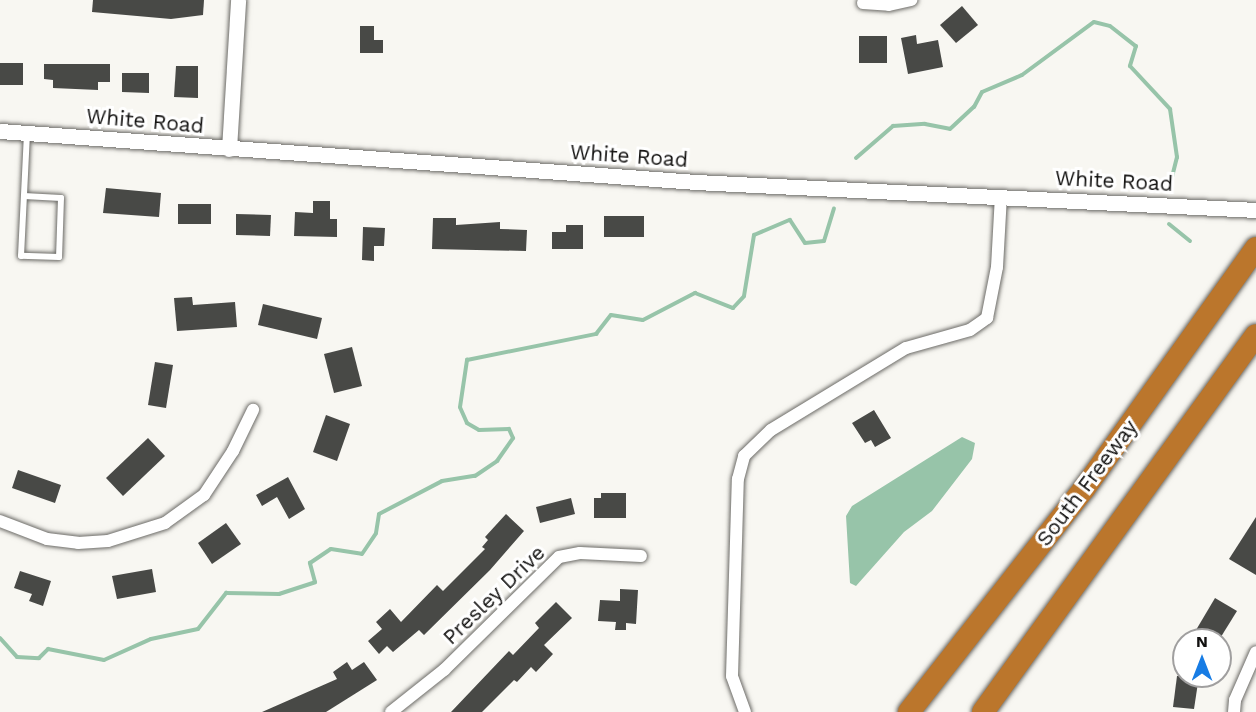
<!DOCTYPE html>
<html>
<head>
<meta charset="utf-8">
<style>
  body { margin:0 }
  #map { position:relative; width:1256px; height:712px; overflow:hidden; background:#f8f7f2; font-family:"Work Sans",sans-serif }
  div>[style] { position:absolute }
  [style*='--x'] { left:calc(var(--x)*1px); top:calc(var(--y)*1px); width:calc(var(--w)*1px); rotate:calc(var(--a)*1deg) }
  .water>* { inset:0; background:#97c4a9 }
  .stream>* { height:4px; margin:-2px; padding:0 2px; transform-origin:2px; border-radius:2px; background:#97c4a9 }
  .building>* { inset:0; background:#484946 }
  .roads { filter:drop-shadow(0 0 2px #6c6b67) drop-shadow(0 0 2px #6c6b67) }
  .service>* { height:6px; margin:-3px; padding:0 3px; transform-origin:3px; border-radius:3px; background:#fff }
  .minor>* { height:12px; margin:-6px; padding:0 6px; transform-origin:6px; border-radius:6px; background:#fff }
  .tertiary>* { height:15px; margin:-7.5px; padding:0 7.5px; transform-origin:7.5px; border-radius:7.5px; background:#fff }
  .motorway>* { height:22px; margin:-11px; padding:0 11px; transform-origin:11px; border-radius:11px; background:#bb762c }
  span { translate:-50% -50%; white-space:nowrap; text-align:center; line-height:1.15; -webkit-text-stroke:6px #fff; paint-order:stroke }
  .street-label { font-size:21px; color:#11100f }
  .north { position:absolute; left:1172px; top:628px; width:60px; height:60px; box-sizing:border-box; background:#fff; border:2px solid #a09f9f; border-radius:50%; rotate:0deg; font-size:16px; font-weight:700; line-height:24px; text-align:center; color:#11100f }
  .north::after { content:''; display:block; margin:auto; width:21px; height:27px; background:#177ce4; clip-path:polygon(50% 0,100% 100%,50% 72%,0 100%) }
</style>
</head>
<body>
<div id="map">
  <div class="water">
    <div style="clip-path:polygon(962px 437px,975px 443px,972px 459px,932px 511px,904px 532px,856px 586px,850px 583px,846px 516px,852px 506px)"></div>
  </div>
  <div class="stream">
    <div style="--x:856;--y:158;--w:49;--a:-40.9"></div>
    <div style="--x:893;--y:126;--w:32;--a:-4"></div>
    <div style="--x:925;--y:124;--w:25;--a:11"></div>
    <div style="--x:950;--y:129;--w:33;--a:-43"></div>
    <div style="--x:974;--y:107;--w:17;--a:-62"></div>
    <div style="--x:982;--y:92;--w:43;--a:-23"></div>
    <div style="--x:1022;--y:75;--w:89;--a:-36.4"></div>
    <div style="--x:1094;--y:22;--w:16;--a:14"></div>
    <div style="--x:1110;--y:26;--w:33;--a:38"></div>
    <div style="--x:1136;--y:46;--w:21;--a:107"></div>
    <div style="--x:1130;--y:66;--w:59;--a:47.1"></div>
    <div style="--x:1170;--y:109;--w:49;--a:81.7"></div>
    <div style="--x:1177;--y:157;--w:25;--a:104"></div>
    <div style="--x:1169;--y:224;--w:27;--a:39"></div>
    <div style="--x:0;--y:638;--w:25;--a:48"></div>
    <div style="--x:17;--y:657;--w:22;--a:3"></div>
    <div style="--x:39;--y:658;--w:13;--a:-45"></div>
    <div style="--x:48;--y:649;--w:57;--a:11.1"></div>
    <div style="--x:104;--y:660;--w:51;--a:-24.1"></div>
    <div style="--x:151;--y:639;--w:48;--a:-12"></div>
    <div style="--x:198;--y:629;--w:46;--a:-52.1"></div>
    <div style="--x:226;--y:593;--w:53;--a:1.1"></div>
    <div style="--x:279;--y:594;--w:38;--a:-18"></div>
    <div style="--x:315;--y:582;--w:20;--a:-105"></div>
    <div style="--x:310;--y:563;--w:25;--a:-34"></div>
    <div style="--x:331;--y:549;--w:31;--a:9"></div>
    <div style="--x:362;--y:554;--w:25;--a:-56"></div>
    <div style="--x:376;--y:533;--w:19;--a:-81"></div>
    <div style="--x:379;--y:514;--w:71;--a:-27.6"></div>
    <div style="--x:442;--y:481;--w:33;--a:-9"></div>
    <div style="--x:475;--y:476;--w:27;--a:-34"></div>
    <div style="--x:497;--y:461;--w:28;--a:-55"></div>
    <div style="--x:513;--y:438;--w:10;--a:-114"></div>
    <div style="--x:509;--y:429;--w:30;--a:178"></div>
    <div style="--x:479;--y:430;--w:14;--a:-150"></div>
    <div style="--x:467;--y:423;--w:17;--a:-114"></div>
    <div style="--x:460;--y:407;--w:48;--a:-81.5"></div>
    <div style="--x:467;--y:360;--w:132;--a:-11.4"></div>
    <div style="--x:596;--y:334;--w:24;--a:-52"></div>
    <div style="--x:611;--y:315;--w:32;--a:9"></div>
    <div style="--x:643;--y:320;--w:59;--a:-27.4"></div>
    <div style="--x:695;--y:293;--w:41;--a:21.5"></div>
    <div style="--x:733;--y:308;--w:16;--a:-47"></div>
    <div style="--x:744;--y:296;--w:62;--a:-80.7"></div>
    <div style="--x:754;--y:235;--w:39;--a:-23"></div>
    <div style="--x:790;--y:220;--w:27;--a:57"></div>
    <div style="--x:805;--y:243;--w:19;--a:-6"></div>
    <div style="--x:824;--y:241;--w:34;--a:-73"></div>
  </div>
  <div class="building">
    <div style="clip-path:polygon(93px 0,204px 0,203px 15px,171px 19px,92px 12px)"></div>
    <div style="clip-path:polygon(962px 6px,978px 25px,956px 43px,940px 25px)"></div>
    <div style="clip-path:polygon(360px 26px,374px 26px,374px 40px,383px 40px,383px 53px,360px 53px)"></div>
    <div style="clip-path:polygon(916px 35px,917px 44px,938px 40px,943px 67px,908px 74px,901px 38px)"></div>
    <div style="clip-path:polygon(859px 36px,887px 36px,887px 63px,859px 63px)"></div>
    <div style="clip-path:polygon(0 63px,23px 63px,23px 85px,0 85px)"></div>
    <div style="clip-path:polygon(44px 64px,110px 64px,110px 82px,98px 82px,98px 90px,53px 88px,53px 80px,44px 79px)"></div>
    <div style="clip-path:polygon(176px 66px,198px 66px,198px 98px,174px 97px)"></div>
    <div style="clip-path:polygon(122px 73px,149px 73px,149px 93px,122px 92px)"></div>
    <div style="clip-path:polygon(106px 188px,161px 193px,159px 217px,103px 213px)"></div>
    <div style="clip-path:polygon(313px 201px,330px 201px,330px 219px,337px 219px,337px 237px,294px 236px,295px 212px,313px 213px)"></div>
    <div style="clip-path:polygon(178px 204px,211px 204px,211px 224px,178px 224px)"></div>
    <div style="clip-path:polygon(236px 214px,271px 215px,270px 236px,236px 235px)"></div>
    <div style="clip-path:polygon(604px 216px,644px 216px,644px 237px,604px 237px)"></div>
    <div style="clip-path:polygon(433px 218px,456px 218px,456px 225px,500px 222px,500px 229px,527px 230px,526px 251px,432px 249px)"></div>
    <div style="clip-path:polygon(566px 225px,583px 225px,583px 249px,552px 249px,552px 232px,566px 232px)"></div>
    <div style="clip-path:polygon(363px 227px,385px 228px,384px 246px,374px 246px,374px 261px,362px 260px)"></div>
    <div style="clip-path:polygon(192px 297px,193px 305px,235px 302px,237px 327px,177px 331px,174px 298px)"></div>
    <div style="clip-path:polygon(263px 304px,322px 318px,317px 339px,258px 325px)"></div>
    <div style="clip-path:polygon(352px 347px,362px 386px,334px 393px,324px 354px)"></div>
    <div style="clip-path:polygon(155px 362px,173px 365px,166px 408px,148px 405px)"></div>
    <div style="clip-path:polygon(874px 410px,891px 438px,875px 447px,871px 440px,865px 443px,852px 423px)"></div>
    <div style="clip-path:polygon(326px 415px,350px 424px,337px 461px,313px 452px)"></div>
    <div style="clip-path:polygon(148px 438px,165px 456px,123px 496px,106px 478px)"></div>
    <div style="clip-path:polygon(18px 470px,61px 485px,55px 503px,12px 488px)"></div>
    <div style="clip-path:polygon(288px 477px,305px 509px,289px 519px,277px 497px,262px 506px,256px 495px)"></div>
    <div style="clip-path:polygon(601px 493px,626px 493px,626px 518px,594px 518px,594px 498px,601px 498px)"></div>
    <div style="clip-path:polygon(571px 498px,575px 514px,540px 523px,536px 507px)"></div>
    <div style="clip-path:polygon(506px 514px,524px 531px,490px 570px,424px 635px,419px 630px,393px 652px,387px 646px,379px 654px,368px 641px,382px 629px,376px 622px,390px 609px,401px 622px,437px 585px,443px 591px,485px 549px,482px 547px,488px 540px,485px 537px)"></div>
    <div style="clip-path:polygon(1256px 517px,1256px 575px,1229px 559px)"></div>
    <div style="clip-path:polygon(226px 523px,241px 544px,212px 564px,198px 543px)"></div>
    <div style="clip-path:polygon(152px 569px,156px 592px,117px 599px,112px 576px)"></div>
    <div style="clip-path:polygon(20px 571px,51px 581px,43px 606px,29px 601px,32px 594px,14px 588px)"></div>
    <div style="clip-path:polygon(620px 589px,638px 590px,636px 624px,626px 623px,626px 630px,615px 630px,616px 622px,598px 621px,600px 600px,620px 601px)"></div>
    <div style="clip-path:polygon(1215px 598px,1237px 611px,1219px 640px,1212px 640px,1196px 630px)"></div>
    <div style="clip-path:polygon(556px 602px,572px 618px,544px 645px,553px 654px,536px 672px,531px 667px,517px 682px,514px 680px,482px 712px,451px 712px,509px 651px,513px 655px,539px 628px,535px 623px)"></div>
    <div style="clip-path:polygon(347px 662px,352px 670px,364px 662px,377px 680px,326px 712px,262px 712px,337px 679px,333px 672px)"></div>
    <div style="clip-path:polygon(1177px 676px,1199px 676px,1194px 709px,1173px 707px)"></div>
  </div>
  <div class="roads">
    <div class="service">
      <div style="--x:24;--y:196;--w:37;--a:3"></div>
      <div style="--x:61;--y:198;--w:59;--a:91.9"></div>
      <div style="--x:59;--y:257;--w:38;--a:-178"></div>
      <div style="--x:21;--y:256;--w:122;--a:-87.2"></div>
    </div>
    <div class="minor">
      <div style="--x:863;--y:3;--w:26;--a:4"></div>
      <div style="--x:889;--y:5;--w:23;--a:-13"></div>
      <div style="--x:0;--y:521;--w:50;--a:21"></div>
      <div style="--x:47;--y:539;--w:31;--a:7"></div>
      <div style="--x:78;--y:543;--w:30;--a:-4"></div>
      <div style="--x:108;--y:541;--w:60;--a:-17.5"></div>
      <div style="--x:165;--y:523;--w:48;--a:-35.7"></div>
      <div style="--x:204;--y:495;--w:53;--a:-56.6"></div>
      <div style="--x:233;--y:451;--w:46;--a:-64"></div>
      <div style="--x:391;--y:712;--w:68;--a:-38.4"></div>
      <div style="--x:444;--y:670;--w:161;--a:-44.5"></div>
      <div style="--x:559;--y:557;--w:21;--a:-11"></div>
      <div style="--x:580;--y:553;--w:61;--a:2.8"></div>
      <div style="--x:745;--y:712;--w:38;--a:-110"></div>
      <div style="--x:732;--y:676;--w:197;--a:-88.3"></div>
      <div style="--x:738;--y:479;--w:24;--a:-75"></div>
      <div style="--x:744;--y:456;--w:37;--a:-44"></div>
      <div style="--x:771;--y:430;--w:158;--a:-31.3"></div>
      <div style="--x:906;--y:348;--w:66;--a:-15.7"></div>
      <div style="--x:970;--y:330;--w:21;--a:-35"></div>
      <div style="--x:987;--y:318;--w:52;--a:-78.9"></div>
      <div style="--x:997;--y:267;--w:71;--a:-86.8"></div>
      <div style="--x:1234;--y:712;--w:12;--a:-85"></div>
      <div style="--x:1235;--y:700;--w:52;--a:-66.4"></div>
    </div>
    <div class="tertiary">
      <div style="--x:0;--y:131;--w:698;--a:4.19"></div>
      <div style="--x:696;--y:182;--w:561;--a:2.86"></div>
      <div style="--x:229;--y:149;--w:149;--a:-86.5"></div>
    </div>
    <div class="motorway">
      <div style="--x:909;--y:712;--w:283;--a:-51.9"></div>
      <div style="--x:1084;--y:489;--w:296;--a:-54.5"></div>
      <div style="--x:983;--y:712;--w:465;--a:-54.1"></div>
    </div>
  </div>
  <div class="street-label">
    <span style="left:145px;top:121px;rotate:5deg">White Road</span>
    <span style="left:629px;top:156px;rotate:4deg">White Road</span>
    <span style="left:1114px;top:181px;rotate:3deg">White Road</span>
    <span style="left:1087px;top:483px;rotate:-53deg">South Freeway</span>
    <span style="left:494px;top:595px;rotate:-44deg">Presley Drive</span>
  </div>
  <div class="north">N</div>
</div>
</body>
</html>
